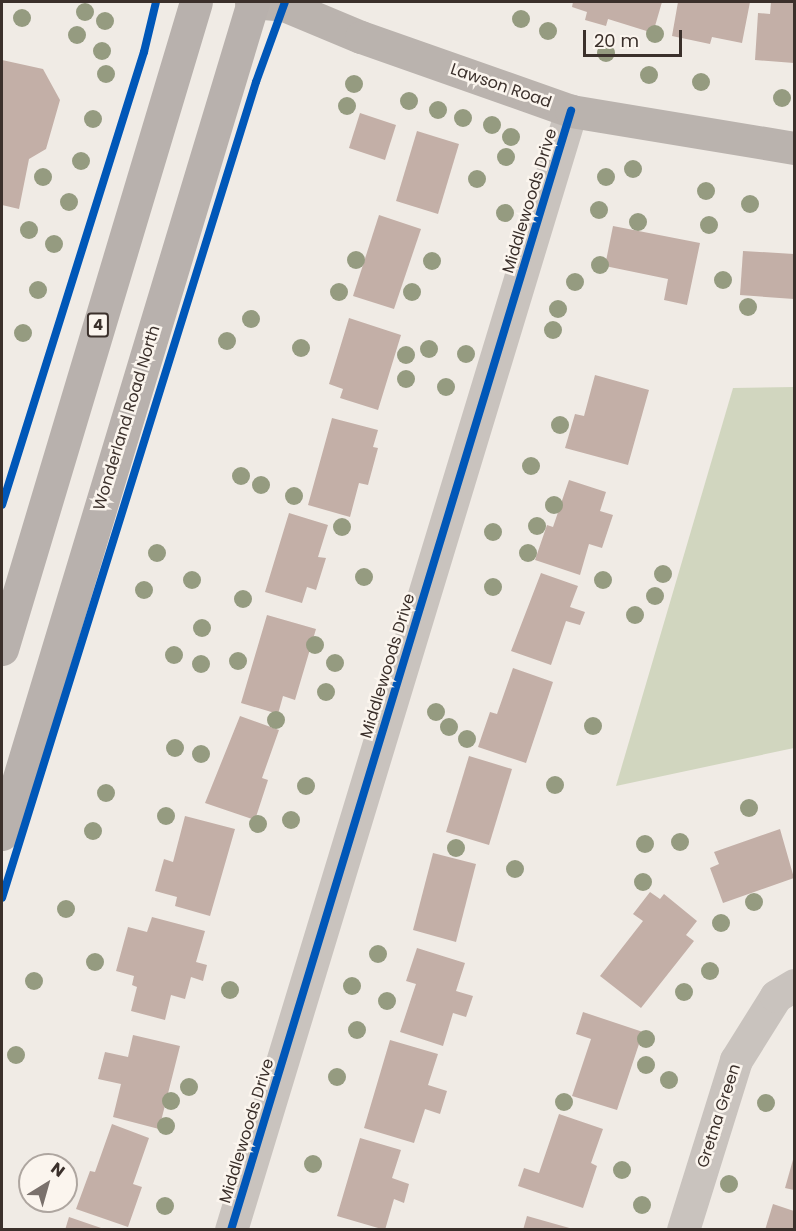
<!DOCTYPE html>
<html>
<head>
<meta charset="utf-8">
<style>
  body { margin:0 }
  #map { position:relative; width:796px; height:1231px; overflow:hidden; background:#f0ebe5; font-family:Poppins,sans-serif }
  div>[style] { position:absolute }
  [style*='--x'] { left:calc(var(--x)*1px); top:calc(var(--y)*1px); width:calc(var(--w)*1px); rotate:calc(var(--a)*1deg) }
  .green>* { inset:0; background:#d1d6bf }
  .building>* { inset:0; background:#c3afa7 }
  .street>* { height:33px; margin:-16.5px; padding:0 16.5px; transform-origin:16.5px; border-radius:16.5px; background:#c9c3be }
  .secondary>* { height:33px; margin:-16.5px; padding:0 16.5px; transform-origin:16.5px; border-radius:16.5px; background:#bab3ae }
  .primary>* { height:33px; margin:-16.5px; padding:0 16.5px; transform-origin:16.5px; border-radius:16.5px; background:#b8b1ad }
  .cycleway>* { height:8px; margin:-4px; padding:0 4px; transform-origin:4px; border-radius:4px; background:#0057b8 }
  .trees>* { width:18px; height:18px; margin:-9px; border-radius:50%; background:#959b80 }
  span { translate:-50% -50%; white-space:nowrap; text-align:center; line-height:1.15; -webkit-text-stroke:5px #fbf5ee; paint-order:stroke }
  .shield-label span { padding:2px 4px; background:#fbf5ee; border:2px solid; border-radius:4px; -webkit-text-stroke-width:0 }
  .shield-label { font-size:15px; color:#3b302b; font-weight:700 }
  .street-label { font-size:16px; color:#3b302b }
  .frame { position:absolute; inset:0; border:3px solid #3b302b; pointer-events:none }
  .north { position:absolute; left:18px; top:1153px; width:60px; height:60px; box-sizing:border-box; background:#fbf5ee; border:2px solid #aea6a0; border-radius:50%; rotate:37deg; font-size:16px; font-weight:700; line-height:24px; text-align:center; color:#3b302b }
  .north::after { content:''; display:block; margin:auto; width:21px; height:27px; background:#7a716c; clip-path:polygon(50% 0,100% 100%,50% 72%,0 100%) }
  .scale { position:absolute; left:583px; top:30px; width:99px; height:27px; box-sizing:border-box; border:3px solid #3b302b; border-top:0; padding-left:8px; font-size:18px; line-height:21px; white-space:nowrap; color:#3b302b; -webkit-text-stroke:4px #fbf5ee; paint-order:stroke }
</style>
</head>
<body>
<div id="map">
  <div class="green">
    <div style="clip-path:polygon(794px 387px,794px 748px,616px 786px,733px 388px)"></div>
  </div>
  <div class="building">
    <div style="clip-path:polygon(573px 2px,662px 2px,653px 33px,608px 19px,606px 26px,585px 20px,587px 12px,572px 7px)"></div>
    <div style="clip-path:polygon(678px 2px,750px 2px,742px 43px,712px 37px,710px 44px,672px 36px)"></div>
    <div style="clip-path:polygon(771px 2px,794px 2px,794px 63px,755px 60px,758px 13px,770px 14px)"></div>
    <div style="clip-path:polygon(2px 60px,43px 69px,60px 100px,46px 149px,29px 159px,19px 209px,2px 205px)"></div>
    <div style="clip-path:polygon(360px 113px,396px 125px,385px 160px,349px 148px)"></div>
    <div style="clip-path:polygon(417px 131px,459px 144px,438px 214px,396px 201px)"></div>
    <div style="clip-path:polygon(379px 215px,421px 229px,394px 309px,353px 296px)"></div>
    <div style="clip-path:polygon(613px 226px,700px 243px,687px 305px,664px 300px,668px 279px,605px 266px)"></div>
    <div style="clip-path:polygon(743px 251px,794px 254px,794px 299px,740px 295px)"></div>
    <div style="clip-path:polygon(349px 318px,401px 335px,378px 410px,340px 398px,343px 389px,329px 384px)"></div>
    <div style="clip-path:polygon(595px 375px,649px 390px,628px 465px,565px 448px,575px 414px,584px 416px)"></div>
    <div style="clip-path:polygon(332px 418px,378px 430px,373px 447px,378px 448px,368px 485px,359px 483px,350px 517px,308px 505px)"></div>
    <div style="clip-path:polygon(569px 480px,606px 492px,600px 511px,613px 515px,602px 548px,589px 544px,580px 575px,535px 560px,547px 525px,553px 527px)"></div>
    <div style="clip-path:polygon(289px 513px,328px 525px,318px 557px,326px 558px,316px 590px,307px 587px,302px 603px,265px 592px)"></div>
    <div style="clip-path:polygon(541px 573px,578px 586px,570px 607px,585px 612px,580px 625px,566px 621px,551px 665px,511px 651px)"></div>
    <div style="clip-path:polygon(267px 615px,316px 629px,295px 700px,283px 696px,278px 714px,241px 703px)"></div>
    <div style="clip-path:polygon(513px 668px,553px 682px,526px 763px,478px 747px,490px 712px,497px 714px)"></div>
    <div style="clip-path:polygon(240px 716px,279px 730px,262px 778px,268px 780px,255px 820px,205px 803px)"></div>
    <div style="clip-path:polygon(469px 756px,512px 769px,489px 845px,446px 832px)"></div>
    <div style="clip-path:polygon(185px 816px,235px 829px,210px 916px,175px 906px,177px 897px,155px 891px,164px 859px,173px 862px)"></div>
    <div style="clip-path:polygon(780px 829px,794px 878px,723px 903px,710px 868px,719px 864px,714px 852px)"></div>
    <div style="clip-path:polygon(433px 853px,476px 864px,456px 942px,413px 930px)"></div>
    <div style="clip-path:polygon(650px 892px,660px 899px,664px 894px,697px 921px,686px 935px,694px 941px,641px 1008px,600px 976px,643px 921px,633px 914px)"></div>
    <div style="clip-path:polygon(152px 917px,205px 931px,196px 962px,207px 965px,203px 981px,191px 977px,185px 999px,171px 995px,165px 1020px,131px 1011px,137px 987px,132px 985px,134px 976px,116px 971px,128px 927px,147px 932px)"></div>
    <div style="clip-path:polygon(417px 948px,465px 963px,456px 991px,473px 996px,466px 1017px,453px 1013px,443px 1046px,400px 1032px,416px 984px,406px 981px)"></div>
    <div style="clip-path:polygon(583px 1012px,643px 1032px,617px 1110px,572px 1096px,591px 1039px,576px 1034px)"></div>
    <div style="clip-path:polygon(133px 1035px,180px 1046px,159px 1129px,113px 1117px,121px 1084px,98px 1079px,105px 1052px,128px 1057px)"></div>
    <div style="clip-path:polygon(390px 1040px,438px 1054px,428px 1085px,447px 1091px,440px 1114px,425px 1109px,414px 1143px,364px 1128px)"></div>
    <div style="clip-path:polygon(559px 1114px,603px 1129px,591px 1163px,597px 1166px,583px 1208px,518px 1186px,524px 1168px,539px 1173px)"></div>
    <div style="clip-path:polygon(112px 1124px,149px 1138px,133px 1184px,142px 1187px,128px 1227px,76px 1209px,90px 1171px,95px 1172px)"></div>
    <div style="clip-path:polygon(360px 1138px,401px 1150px,392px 1178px,409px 1184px,404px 1203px,394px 1199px,385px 1230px,337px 1216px)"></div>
    <div style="clip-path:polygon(794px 1156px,794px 1190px,785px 1188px)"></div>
    <div style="clip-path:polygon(773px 1204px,794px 1211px,794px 1230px,765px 1230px)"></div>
    <div style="clip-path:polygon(527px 1216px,573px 1229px,573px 1230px,523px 1230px)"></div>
    <div style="clip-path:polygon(69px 1217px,104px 1229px,104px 1230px,65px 1230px)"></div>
  </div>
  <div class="street">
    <div style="--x:231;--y:1230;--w:1170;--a:-73.1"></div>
    <div style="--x:683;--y:1230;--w:178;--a:-72.7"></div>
    <div style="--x:736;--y:1060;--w:75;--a:-58"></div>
    <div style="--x:776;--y:996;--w:21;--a:-31"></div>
  </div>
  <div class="secondary">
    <div style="--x:251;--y:2;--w:33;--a:5"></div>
    <div style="--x:284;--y:5;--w:83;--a:22.6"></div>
    <div style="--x:361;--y:37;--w:223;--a:19.4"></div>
    <div style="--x:571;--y:111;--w:226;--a:9.4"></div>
  </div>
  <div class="primary">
    <div style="--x:2;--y:649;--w:675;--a:-73.31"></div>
    <div style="--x:2;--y:834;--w:869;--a:-73.21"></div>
  </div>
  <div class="cycleway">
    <div style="--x:2;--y:505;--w:475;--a:-72.6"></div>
    <div style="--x:144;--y:52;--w:51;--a:-76.5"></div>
    <div style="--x:2;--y:898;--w:855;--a:-72.71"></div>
    <div style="--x:256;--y:82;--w:85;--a:-70.1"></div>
    <div style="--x:231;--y:1230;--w:1170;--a:-73.1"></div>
  </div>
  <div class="trees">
    <div style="left:85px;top:12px"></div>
    <div style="left:22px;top:18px"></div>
    <div style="left:521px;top:19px"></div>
    <div style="left:105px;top:21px"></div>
    <div style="left:548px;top:31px"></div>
    <div style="left:655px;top:34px"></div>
    <div style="left:77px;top:35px"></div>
    <div style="left:102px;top:51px"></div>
    <div style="left:606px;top:53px"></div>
    <div style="left:106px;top:74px"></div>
    <div style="left:649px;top:75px"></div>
    <div style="left:701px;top:82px"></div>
    <div style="left:354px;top:84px"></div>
    <div style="left:782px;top:98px"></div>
    <div style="left:409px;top:101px"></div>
    <div style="left:347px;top:106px"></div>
    <div style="left:438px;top:110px"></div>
    <div style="left:463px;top:118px"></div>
    <div style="left:93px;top:119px"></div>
    <div style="left:492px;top:125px"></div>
    <div style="left:511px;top:137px"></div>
    <div style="left:506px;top:157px"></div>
    <div style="left:81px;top:161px"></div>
    <div style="left:633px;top:169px"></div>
    <div style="left:43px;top:177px"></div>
    <div style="left:606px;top:177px"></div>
    <div style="left:477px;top:179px"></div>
    <div style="left:706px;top:191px"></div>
    <div style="left:69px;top:202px"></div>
    <div style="left:750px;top:204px"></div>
    <div style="left:599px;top:210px"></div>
    <div style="left:505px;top:213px"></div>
    <div style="left:638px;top:222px"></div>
    <div style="left:709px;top:225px"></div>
    <div style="left:29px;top:230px"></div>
    <div style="left:54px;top:244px"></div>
    <div style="left:356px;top:260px"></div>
    <div style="left:432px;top:261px"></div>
    <div style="left:600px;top:265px"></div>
    <div style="left:723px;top:280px"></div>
    <div style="left:575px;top:282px"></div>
    <div style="left:38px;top:290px"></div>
    <div style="left:339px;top:292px"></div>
    <div style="left:412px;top:292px"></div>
    <div style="left:748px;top:307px"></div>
    <div style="left:558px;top:309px"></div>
    <div style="left:251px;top:319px"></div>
    <div style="left:553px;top:330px"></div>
    <div style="left:23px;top:333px"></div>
    <div style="left:227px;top:341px"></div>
    <div style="left:301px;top:348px"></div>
    <div style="left:429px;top:349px"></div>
    <div style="left:466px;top:354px"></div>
    <div style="left:406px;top:355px"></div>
    <div style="left:406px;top:379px"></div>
    <div style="left:446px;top:387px"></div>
    <div style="left:560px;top:425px"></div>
    <div style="left:531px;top:466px"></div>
    <div style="left:241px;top:476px"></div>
    <div style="left:261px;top:485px"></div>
    <div style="left:294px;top:496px"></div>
    <div style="left:554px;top:505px"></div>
    <div style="left:537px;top:526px"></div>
    <div style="left:342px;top:527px"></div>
    <div style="left:493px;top:532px"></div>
    <div style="left:157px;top:553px"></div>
    <div style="left:528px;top:553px"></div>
    <div style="left:663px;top:574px"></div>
    <div style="left:364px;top:577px"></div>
    <div style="left:192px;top:580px"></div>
    <div style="left:603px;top:580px"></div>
    <div style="left:493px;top:587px"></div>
    <div style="left:144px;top:590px"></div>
    <div style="left:655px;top:596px"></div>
    <div style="left:243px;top:599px"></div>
    <div style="left:635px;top:615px"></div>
    <div style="left:202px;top:628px"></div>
    <div style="left:315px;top:645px"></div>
    <div style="left:174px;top:655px"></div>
    <div style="left:238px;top:661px"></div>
    <div style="left:335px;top:663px"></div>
    <div style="left:201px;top:664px"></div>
    <div style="left:326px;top:692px"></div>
    <div style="left:436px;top:712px"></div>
    <div style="left:276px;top:720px"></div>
    <div style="left:593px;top:726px"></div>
    <div style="left:449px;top:727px"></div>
    <div style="left:467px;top:739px"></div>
    <div style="left:175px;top:748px"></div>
    <div style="left:201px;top:754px"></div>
    <div style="left:555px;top:785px"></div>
    <div style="left:306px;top:786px"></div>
    <div style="left:106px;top:793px"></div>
    <div style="left:749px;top:808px"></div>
    <div style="left:166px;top:816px"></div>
    <div style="left:291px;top:820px"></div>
    <div style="left:258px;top:824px"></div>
    <div style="left:93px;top:831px"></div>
    <div style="left:680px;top:842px"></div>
    <div style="left:645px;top:844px"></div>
    <div style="left:456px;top:848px"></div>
    <div style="left:515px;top:869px"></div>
    <div style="left:643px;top:882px"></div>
    <div style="left:754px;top:902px"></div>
    <div style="left:66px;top:909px"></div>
    <div style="left:721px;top:923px"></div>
    <div style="left:378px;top:954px"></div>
    <div style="left:95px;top:962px"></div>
    <div style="left:710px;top:971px"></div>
    <div style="left:34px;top:981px"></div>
    <div style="left:352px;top:986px"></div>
    <div style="left:230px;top:990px"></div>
    <div style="left:684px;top:992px"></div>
    <div style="left:387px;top:1001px"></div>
    <div style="left:357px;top:1030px"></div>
    <div style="left:646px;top:1039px"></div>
    <div style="left:16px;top:1055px"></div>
    <div style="left:646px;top:1065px"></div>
    <div style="left:337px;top:1077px"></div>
    <div style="left:669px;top:1080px"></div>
    <div style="left:189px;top:1087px"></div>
    <div style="left:171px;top:1101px"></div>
    <div style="left:564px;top:1102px"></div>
    <div style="left:766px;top:1103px"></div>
    <div style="left:166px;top:1126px"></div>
    <div style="left:313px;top:1164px"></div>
    <div style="left:622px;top:1170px"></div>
    <div style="left:729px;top:1184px"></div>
    <div style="left:642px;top:1205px"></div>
    <div style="left:165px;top:1206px"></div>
  </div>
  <div class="shield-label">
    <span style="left:98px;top:325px">4</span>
  </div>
  <div class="street-label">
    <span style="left:501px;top:86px;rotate:19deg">Lawson Road</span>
    <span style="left:530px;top:201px;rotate:-73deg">Middlewoods Drive</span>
    <span style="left:127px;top:418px;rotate:-73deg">Wonderland Road North</span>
    <span style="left:388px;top:666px;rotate:-73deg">Middlewoods Drive</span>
    <span style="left:719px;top:1116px;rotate:-72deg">Gretna Green</span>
    <span style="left:247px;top:1131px;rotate:-73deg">Middlewoods Drive</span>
  </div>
  <div class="frame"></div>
  <div class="north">N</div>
  <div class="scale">20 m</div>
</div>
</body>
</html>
